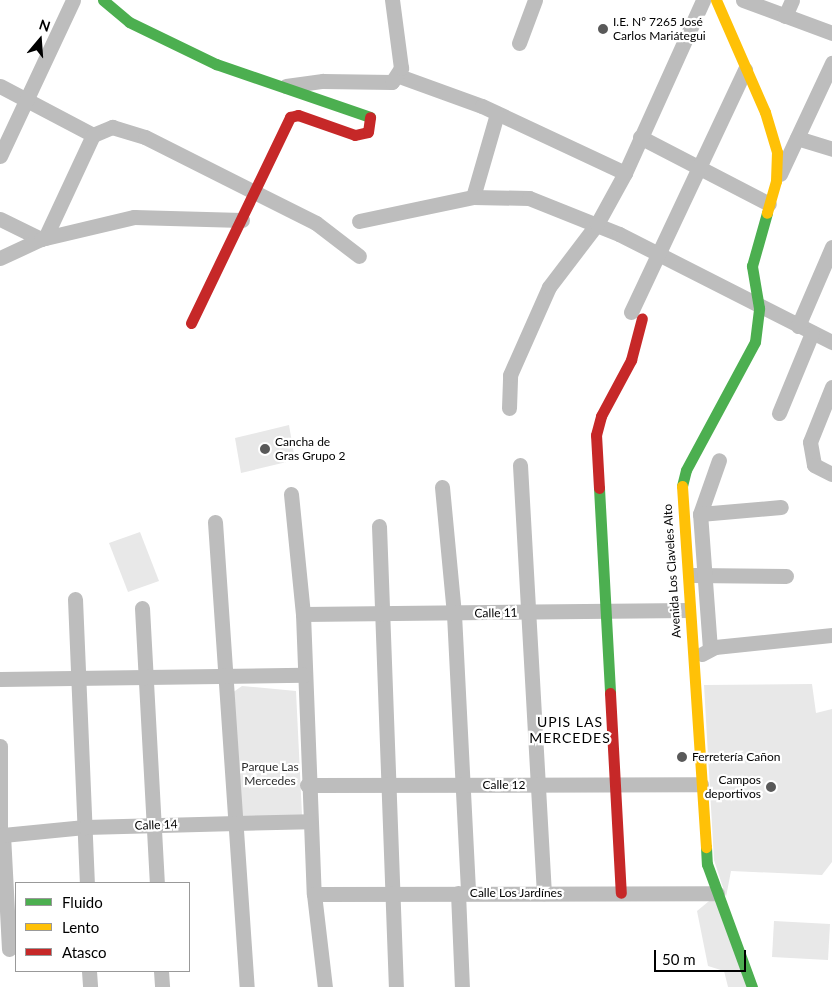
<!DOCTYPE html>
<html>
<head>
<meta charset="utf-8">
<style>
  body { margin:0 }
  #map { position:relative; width:832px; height:987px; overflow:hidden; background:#fff; font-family:Lato,sans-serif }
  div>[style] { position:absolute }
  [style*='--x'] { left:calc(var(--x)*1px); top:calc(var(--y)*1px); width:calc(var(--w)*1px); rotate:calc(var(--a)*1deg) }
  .green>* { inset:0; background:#e8e8e8 }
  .street>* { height:15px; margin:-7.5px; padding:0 7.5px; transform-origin:7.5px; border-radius:7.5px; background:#bdbdbd }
  .fast>* { height:11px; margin:-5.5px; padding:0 5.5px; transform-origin:5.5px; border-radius:5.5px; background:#4caf50 }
  .slow>* { height:11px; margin:-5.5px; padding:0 5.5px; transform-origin:5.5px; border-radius:5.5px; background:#ffc107 }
  .jam>* { height:11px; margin:-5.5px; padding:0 5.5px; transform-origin:5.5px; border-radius:5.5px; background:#c62828 }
  .dots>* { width:14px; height:14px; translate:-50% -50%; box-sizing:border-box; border:2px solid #fff; border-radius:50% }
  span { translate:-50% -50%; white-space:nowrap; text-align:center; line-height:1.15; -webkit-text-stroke:4.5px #fff; paint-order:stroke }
  .poi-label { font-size:12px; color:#000 }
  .left { translate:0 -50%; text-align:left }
  .right { translate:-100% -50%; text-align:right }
  .street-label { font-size:12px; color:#000 }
  .park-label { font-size:12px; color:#2d2d2d }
  .neighbourhood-label { font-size:14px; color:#000; letter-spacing:1px }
  .legend { position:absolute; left:15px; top:882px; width:175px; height:90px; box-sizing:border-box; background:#fff; border:1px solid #999; margin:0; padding:6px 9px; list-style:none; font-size:15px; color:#000 }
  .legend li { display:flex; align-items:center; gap:10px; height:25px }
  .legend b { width:25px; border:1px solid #999 }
  .north { position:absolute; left:15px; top:15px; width:50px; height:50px; -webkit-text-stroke:4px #fff; paint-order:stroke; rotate:18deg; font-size:14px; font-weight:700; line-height:20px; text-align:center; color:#000 }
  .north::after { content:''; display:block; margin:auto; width:18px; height:22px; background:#000; clip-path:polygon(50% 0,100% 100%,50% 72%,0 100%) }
  .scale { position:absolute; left:654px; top:950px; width:92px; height:22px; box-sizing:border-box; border:2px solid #000; border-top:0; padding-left:6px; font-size:15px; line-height:18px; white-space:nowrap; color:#000; -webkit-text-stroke:4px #fff; paint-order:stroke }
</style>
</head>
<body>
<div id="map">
  <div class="green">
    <div style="clip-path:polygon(289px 425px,295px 460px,241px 473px,235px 438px)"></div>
    <div style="clip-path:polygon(140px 532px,159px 581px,128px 592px,109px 543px)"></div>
    <div style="clip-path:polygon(812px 684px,816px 713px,832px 709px,832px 862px,822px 875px,731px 871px,726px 897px,714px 860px,704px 685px)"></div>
    <div style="clip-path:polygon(242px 686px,296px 691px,302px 815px,239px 818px,232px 693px)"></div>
    <div style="clip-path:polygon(714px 897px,747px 987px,728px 987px,724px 971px,708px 966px,697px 911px)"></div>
    <div style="clip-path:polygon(774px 921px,830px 924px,828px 960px,772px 957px)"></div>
  </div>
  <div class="street">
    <div style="--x:743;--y:0;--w:95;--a:20.3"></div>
    <div style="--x:785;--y:16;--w:17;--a:-66"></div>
    <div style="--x:519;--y:43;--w:46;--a:-69.6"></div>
    <div style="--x:399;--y:76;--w:88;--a:19.9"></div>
    <div style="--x:482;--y:106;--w:158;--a:25.1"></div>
    <div style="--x:0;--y:86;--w:105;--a:27.8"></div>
    <div style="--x:93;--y:135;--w:21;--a:-23"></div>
    <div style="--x:112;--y:127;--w:34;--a:17"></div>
    <div style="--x:145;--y:137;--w:191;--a:26.7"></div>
    <div style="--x:316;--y:223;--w:54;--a:37.5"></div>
    <div style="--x:286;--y:86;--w:37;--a:-8"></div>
    <div style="--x:323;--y:81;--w:69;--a:0.8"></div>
    <div style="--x:392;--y:82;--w:17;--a:-57"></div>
    <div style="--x:401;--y:68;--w:69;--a:-97.5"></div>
    <div style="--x:640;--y:137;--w:145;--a:27.4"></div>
    <div style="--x:797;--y:138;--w:37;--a:17"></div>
    <div style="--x:0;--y:156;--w:172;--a:-64.9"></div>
    <div style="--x:780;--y:174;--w:123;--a:-64.9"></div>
    <div style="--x:473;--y:197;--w:86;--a:-73.9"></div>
    <div style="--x:0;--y:219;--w:46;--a:26"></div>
    <div style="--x:359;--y:221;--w:116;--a:-11.9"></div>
    <div style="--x:473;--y:197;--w:56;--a:1"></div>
    <div style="--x:529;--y:198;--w:97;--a:21.8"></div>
    <div style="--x:619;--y:234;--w:239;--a:26.9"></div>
    <div style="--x:45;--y:238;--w:114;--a:-65"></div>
    <div style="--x:0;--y:258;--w:45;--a:-24.9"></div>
    <div style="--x:41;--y:239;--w:96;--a:-13.3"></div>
    <div style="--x:134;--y:217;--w:108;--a:1.6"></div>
    <div style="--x:631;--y:312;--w:268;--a:-64.8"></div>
    <div style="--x:798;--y:326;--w:86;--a:-66.7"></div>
    <div style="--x:832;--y:387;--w:59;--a:111.8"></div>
    <div style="--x:810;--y:442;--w:23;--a:80"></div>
    <div style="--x:814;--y:465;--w:20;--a:27"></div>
    <div style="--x:509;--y:408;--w:33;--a:-88"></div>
    <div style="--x:510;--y:375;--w:96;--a:-66.1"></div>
    <div style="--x:549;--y:287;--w:79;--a:-52.7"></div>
    <div style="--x:597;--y:224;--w:58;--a:-61.2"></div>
    <div style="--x:625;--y:173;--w:190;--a:-65.7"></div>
    <div style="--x:779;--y:413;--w:87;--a:-67.6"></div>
    <div style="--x:520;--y:465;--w:429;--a:86.8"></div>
    <div style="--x:442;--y:487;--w:128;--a:84.6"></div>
    <div style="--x:454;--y:614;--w:279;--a:87.1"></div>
    <div style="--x:291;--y:494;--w:121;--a:84.3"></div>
    <div style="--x:303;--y:614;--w:280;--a:87.8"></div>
    <div style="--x:314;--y:894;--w:94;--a:83.3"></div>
    <div style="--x:700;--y:514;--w:57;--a:-70.6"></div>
    <div style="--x:215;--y:522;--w:466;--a:86.1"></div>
    <div style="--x:379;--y:526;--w:461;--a:87.9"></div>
    <div style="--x:693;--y:575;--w:93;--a:0.6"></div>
    <div style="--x:75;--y:599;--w:284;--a:87.6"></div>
    <div style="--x:142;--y:608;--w:275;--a:86.9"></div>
    <div style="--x:303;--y:614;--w:385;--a:-0.6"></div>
    <div style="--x:710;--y:649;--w:135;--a:-94.2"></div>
    <div style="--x:700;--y:514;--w:81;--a:-4.9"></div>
    <div style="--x:702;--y:654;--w:15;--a:-28"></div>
    <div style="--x:715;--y:647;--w:118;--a:-5.9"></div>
    <div style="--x:0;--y:679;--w:304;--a:-0.8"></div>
    <div style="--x:0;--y:746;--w:96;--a:90"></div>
    <div style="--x:307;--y:785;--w:394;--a:-0.1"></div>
    <div style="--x:458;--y:893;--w:94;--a:87.6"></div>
    <div style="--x:314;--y:894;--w:403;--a:-0.1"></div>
    <div style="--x:9;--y:949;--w:114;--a:-93"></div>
    <div style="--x:3;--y:835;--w:82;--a:-5.6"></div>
    <div style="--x:85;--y:827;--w:224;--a:-1.5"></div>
    <div style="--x:89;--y:971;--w:16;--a:86"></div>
    <div style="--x:161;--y:971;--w:16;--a:86"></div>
  </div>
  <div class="fast">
    <div style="--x:103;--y:0;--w:34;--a:40"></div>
    <div style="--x:129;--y:22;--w:97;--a:25.8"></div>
    <div style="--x:216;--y:64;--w:163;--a:19"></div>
    <div style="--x:682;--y:486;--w:16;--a:-76"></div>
    <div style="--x:686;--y:470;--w:145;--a:-61.7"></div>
    <div style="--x:755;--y:342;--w:34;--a:-83"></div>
    <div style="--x:759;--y:308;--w:43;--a:-99.5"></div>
    <div style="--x:752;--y:266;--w:55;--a:-74.2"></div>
    <div style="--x:599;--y:488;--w:205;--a:86.9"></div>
    <div style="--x:706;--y:847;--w:17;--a:87"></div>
    <div style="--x:707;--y:864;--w:131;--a:69.9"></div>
  </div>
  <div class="slow">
    <div style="--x:716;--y:0;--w:122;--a:66.4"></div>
    <div style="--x:765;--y:112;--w:42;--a:73.3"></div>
    <div style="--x:777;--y:152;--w:29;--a:92"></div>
    <div style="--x:776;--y:181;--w:33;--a:106"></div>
    <div style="--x:682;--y:486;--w:362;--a:86.2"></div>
  </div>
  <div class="jam">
    <div style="--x:191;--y:323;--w:229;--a:-64.3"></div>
    <div style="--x:290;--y:117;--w:8;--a:-14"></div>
    <div style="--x:298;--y:115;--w:60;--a:19.3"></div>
    <div style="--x:355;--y:135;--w:13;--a:-13"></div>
    <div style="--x:368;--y:132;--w:15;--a:-82"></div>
    <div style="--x:599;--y:488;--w:53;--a:-93.2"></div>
    <div style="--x:596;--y:435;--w:20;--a:-75"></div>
    <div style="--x:601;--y:416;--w:64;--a:-61.8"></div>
    <div style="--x:631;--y:360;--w:43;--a:-75.3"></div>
    <div style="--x:610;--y:693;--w:200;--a:86.9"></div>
  </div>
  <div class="dots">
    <div style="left:603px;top:29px;background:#595959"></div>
    <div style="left:265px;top:449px;background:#595959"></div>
    <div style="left:682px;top:757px;background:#595959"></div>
    <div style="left:771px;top:787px;background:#595959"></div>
  </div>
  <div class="poi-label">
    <span class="left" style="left:613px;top:29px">I.E. Nº 7265 José<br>Carlos Mariátegui</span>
    <span class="left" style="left:275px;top:449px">Cancha de<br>Gras Grupo 2</span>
    <span class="left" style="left:692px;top:757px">Ferretería Cañon</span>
    <span class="right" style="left:761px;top:787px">Campos<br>deportivos</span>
  </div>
  <div class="street-label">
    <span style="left:672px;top:571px;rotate:-94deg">Avenida Los Claveles Alto</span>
    <span style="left:496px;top:613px;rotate:-1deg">Calle 11</span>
    <span style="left:504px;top:785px">Calle 12</span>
    <span style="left:156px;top:825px;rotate:-2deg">Calle 14</span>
    <span style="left:516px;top:893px">Calle Los Jardínes</span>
  </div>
  <div class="park-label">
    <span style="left:270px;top:774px">Parque Las<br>Mercedes</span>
  </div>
  <div class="neighbourhood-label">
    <span style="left:570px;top:730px">UPIS LAS<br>MERCEDES</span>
  </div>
  <ul class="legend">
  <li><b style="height:6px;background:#4caf50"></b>Fluido</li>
  <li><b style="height:6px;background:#ffc107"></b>Lento</li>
  <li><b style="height:6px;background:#c62828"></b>Atasco</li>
  </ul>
  <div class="north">N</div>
  <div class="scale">50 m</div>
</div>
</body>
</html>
